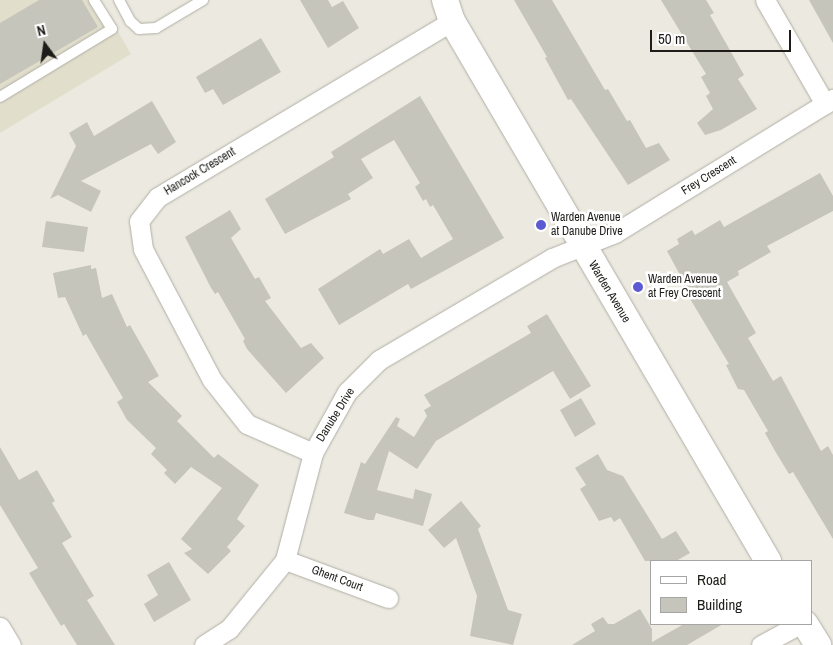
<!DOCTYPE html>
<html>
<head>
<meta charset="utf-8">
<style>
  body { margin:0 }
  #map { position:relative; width:833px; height:645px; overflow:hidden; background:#eceae0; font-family:"Archivo Narrow",sans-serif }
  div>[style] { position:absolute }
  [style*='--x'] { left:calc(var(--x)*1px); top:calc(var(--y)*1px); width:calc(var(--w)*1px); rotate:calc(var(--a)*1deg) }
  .built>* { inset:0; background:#e1decc }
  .building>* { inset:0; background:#c6c5bb }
  .roads { filter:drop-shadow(0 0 1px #b0aea5) drop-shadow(0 0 1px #b0aea5) }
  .lane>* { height:10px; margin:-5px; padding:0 5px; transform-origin:5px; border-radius:5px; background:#fff }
  .street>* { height:19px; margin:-9.5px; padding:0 9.5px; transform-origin:9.5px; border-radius:9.5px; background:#fff }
  .secondary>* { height:26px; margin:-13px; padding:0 13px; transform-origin:13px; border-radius:13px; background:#fff }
  .dots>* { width:14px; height:14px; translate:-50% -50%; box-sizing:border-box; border:2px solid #fff; border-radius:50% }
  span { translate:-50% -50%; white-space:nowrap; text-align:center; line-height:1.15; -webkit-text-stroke:5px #fff; paint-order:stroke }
  .street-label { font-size:12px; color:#1e1d1a }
  .poi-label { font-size:12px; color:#1e1d1a }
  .left { translate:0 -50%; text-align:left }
  .legend { position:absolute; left:650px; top:560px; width:162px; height:65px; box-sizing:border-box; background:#fff; border:1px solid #a5a5a3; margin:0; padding:6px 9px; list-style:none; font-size:15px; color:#1e1d1a }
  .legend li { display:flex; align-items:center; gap:10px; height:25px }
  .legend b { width:25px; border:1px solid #a5a5a3 }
  .north { position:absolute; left:20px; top:20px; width:50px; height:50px; -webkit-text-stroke:4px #fff; paint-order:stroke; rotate:346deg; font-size:14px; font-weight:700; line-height:20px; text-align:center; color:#1e1d1a }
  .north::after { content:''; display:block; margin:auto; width:18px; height:22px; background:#1e1d1a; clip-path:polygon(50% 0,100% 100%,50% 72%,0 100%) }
  .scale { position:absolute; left:650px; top:30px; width:141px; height:22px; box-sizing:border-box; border:2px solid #1e1d1a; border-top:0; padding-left:6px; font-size:15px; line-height:18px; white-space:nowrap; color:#1e1d1a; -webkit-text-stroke:4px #fff; paint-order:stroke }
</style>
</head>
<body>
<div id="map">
  <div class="built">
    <div style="clip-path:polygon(0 0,100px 0,131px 54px,0 133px)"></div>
  </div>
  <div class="building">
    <div style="clip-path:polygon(39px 0,82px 0,98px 27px,0 84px,0 23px)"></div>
    <div style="clip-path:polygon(300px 0,328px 0,332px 7px,343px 1px,359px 28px,328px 48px)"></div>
    <div style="clip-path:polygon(514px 0,552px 0,605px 90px,608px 89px,627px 121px,630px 120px,646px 148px,659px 143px,670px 160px,628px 185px,571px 99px,568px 100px,545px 58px,547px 57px)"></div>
    <div style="clip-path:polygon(661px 0,706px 0,714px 13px,710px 15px,744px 75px,738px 79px,757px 109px,721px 130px,705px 135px,697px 123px,713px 109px,706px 96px,710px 93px,701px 77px,706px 74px)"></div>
    <div style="clip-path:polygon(809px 0,833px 0,833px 43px)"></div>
    <div style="clip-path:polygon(261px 38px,281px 72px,223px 105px,213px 89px,205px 93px,196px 77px)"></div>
    <div style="clip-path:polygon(420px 96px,504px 238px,411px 289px,408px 284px,339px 325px,318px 289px,380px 249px,383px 254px,409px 239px,421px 258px,453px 239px,433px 205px,430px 207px,426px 199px,423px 201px,415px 187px,420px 183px,394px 140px,361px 159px,373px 178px,348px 194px,351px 199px,285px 234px,265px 199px,334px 157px,331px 152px)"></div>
    <div style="clip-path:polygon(152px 101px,176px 142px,158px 154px,151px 144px,81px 181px,101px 191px,91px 212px,58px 195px,50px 199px,76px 146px,69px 133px,87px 122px,94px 136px)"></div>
    <div style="clip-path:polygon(820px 173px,833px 196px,833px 211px,767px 246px,771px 252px,738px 271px,739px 275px,727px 282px,756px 333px,748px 338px,773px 381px,781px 376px,821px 451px,828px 446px,833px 455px,833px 539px,793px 472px,789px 474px,775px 451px,765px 433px,768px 431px,744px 390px,738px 389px,726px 365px,729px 364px,677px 277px,680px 275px,667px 251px,679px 244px,677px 239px,692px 230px,695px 235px,720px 220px,724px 227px)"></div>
    <div style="clip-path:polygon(230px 210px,241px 229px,231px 238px,255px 279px,259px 277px,271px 298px,265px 301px,301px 348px,311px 343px,324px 358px,286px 393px,247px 349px,243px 341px,245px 339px,218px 292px,215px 294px,210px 286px,185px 237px)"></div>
    <div style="clip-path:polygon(46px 221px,88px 227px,84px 252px,42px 247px)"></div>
    <div style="clip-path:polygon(91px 265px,91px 269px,96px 268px,102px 298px,112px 294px,127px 327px,130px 325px,159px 376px,148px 382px,182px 416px,177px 421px,214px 458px,218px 454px,259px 485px,237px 519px,245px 526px,227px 547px,231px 551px,208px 574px,184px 553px,192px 549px,181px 539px,222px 488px,191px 467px,175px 484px,164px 473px,167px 470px,151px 454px,156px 448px,127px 420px,117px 402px,123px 398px,106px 369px,86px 334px,83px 336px,65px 297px,58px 298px,53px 273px)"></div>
    <div style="clip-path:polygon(547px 314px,591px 386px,570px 399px,553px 371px,436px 441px,417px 469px,389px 451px,377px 490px,413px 499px,415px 489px,432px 494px,423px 526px,376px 513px,374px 520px,368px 520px,344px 513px,361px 462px,365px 464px,396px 417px,400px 419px,397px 426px,414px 437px,427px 416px,424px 410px,431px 406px,424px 395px,531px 333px,527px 326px)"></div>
    <div style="clip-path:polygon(581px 398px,596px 424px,575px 437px,560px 410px)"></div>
    <div style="clip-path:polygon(0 447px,19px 480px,37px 470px,55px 501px,52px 503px,72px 537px,62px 543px,94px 596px,87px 600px,115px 645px,77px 645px,64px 624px,61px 626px,44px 598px,29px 573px,38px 568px,0 505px)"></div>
    <div style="clip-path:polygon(598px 454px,607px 470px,623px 476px,662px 539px,676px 531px,690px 553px,676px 561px,645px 561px,620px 518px,614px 522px,611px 517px,599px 521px,580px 489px,586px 485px,575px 468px)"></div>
    <div style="clip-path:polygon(461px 501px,481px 526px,478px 529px,508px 610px,522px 614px,513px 645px,470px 636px,477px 596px,456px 538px,444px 548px,428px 530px)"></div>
    <div style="clip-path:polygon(169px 562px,191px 600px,154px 622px,144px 604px,158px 595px,147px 575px)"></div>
    <div style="clip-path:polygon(640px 609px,652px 629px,652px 642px,684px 624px,723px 624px,687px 645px,572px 645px,595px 631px,591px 624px,603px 617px,608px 624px,614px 624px)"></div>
  </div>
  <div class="roads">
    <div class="lane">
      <div style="--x:119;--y:0;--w:24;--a:62"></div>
      <div style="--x:130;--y:21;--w:12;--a:42"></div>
      <div style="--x:139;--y:29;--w:17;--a:-3"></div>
      <div style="--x:156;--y:28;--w:55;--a:-30.8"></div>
      <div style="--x:0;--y:97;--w:131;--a:-31.3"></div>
      <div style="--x:112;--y:29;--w:34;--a:-122"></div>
    </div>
    <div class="street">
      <div style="--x:765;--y:0;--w:120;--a:60"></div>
      <div style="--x:313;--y:453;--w:72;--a:-156.3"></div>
      <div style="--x:247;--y:424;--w:56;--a:-128.5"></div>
      <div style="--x:212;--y:380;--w:148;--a:-117.8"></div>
      <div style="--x:143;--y:249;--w:28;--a:-98"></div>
      <div style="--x:139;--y:221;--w:31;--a:-52"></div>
      <div style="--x:158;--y:197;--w:343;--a:-30.9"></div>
      <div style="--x:285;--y:560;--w:110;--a:20.3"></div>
      <div style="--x:0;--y:627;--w:21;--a:59"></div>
      <div style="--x:204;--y:645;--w:30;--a:-33"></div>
      <div style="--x:229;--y:629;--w:89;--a:-50.9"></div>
      <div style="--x:285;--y:560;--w:111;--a:-75.3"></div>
      <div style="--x:313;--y:453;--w:70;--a:-60.9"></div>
      <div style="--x:347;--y:392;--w:45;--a:-45"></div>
      <div style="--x:379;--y:360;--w:201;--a:-30.5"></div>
      <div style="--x:552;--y:258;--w:68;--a:-21.6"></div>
      <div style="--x:615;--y:233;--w:256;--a:-31.6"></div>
      <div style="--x:761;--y:645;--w:44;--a:-28.3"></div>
    </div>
    <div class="secondary">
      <div style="--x:445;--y:0;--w:22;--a:72"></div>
      <div style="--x:452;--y:21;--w:626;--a:59.66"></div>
      <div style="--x:805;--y:624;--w:25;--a:58"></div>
    </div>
  </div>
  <div class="dots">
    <div style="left:541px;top:225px;background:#5c5ad2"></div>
    <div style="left:638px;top:287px;background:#5c5ad2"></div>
  </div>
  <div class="street-label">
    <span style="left:200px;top:172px;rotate:-31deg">Hancock Crescent</span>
    <span style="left:709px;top:176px;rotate:-32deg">Frey Crescent</span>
    <span style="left:609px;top:292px;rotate:59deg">Warden Avenue</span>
    <span style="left:336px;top:415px;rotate:-58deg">Danube Drive</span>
    <span style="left:337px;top:579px;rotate:20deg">Ghent Court</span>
  </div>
  <div class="poi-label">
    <span class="left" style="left:551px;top:225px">Warden Avenue<br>at Danube Drive</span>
    <span class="left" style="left:648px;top:287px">Warden Avenue<br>at Frey Crescent</span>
  </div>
  <ul class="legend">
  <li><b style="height:6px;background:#fff"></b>Road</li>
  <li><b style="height:14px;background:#c6c5bb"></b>Building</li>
  </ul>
  <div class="north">N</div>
  <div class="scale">50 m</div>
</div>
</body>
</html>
